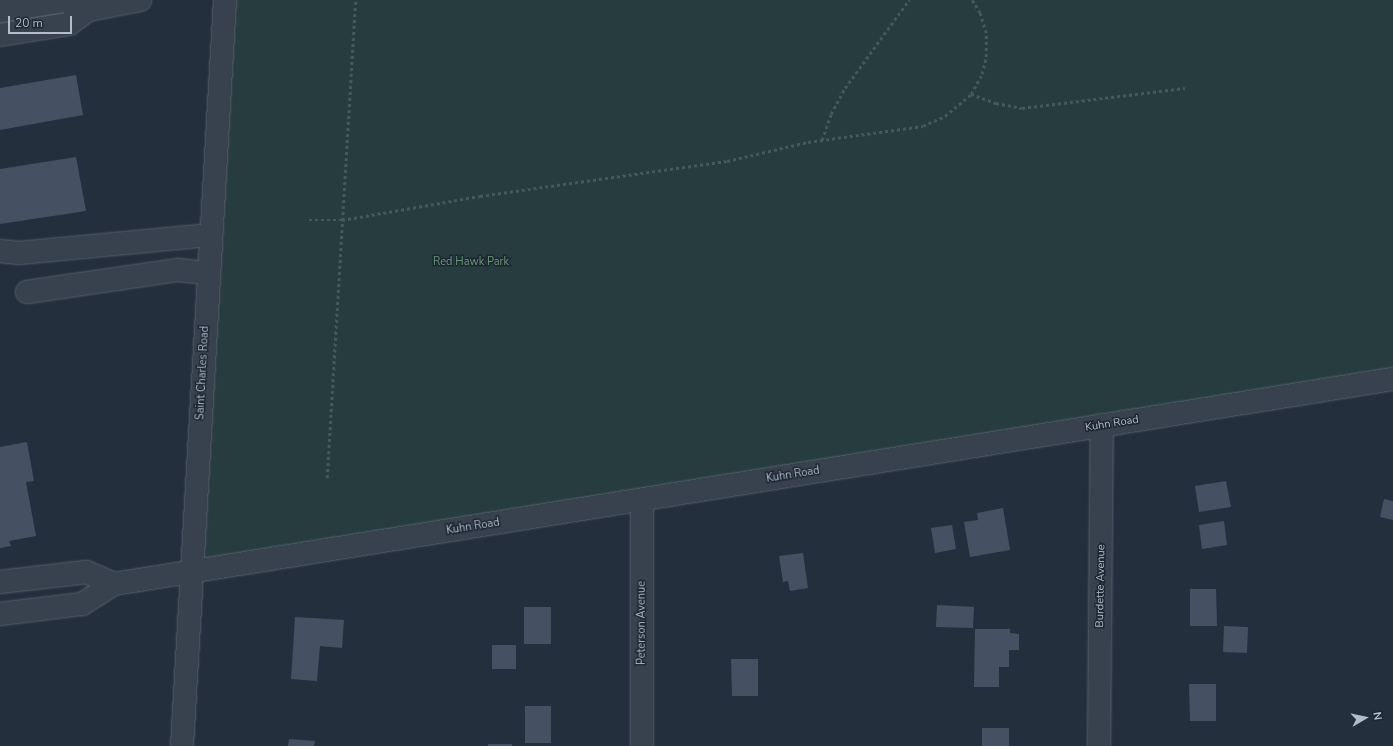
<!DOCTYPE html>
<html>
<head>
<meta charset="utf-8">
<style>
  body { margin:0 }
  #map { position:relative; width:1393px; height:746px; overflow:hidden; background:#242f3e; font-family:"Nunito Sans",sans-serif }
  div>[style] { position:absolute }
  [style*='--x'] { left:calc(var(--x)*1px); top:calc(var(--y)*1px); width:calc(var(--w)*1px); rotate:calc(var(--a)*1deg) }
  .green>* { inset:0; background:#263c3f }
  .building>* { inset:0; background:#455162 }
  .path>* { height:2.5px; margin-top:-1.25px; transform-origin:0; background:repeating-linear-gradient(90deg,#44595c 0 3px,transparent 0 6px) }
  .roads { filter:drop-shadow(0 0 1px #565f6c) drop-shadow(0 0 1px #565f6c) }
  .minor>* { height:22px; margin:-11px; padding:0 11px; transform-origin:11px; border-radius:11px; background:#38414e }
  span { translate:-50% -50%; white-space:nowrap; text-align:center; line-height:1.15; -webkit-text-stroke:3px #1d2633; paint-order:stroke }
  .park-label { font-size:11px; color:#6b9a76 }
  .street-label { font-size:11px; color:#b4bcc9 }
  .north { position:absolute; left:1345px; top:698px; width:40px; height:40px; -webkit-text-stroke:3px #1d2633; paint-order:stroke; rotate:81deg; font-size:11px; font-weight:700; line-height:16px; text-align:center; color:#b4bcc9 }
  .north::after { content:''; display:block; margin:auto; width:14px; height:18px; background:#b4bcc9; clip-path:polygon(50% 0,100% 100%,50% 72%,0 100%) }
  .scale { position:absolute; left:8px; top:16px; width:64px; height:18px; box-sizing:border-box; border:2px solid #b4bcc9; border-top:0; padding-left:5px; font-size:12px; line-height:14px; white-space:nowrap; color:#b4bcc9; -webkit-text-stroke:3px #1d2633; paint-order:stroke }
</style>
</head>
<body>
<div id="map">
  <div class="green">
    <div style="clip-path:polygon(224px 0,1393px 0,1393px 373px,189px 574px)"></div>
  </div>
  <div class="building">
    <div style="clip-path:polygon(76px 75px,83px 115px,0 130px,0 88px)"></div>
    <div style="clip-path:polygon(76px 157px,86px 211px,0 224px,0 169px)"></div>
    <div style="clip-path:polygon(27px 442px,34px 481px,26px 482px,36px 536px,9px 541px,11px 546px,0 548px,0 447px)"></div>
    <div style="clip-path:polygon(1226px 481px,1231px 507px,1199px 512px,1195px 486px)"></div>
    <div style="clip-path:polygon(1384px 499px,1393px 501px,1393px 520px,1380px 517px)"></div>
    <div style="clip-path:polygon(1003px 508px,1010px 550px,970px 557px,964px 522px,978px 520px,977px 513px)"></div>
    <div style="clip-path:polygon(1224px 521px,1227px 545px,1202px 549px,1199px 525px)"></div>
    <div style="clip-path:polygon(952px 525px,956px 549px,935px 553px,931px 528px)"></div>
    <div style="clip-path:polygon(803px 553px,808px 588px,790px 591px,788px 581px,783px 582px,779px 556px)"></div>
    <div style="clip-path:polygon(1190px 589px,1216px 589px,1217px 626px,1190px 626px)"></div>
    <div style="clip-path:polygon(937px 605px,974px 607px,973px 628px,936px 627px)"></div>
    <div style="clip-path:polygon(524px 607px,551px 607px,551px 644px,524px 644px)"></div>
    <div style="clip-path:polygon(295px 617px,344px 620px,342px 648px,320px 646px,317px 681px,291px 679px)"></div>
    <div style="clip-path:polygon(1224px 626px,1248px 627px,1247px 653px,1223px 652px)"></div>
    <div style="clip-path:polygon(975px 629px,1010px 629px,1010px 633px,1019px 634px,1019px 650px,1009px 650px,1009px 667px,999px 667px,999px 687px,974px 687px)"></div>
    <div style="clip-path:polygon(492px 645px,516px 645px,516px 669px,492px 669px)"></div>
    <div style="clip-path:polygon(731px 659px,758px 659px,758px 696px,732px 696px)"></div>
    <div style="clip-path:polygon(1189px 684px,1216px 684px,1216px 721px,1190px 721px)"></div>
    <div style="clip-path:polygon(525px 706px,551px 706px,551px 743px,525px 743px)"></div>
    <div style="clip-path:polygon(982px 728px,1009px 728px,1009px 746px,982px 746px)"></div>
    <div style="clip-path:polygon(289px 739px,315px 741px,314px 746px,288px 746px)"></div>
    <div style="clip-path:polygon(488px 744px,512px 744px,512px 746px,488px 746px)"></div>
  </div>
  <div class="path">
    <div style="--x:971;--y:94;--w:27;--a:20"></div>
    <div style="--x:996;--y:103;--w:26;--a:11"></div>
    <div style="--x:1022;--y:108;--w:164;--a:-7"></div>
    <div style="--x:822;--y:140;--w:28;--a:-71"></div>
    <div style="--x:831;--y:114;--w:30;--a:-62"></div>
    <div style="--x:845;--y:88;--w:109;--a:-54"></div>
    <div style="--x:309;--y:220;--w:33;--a:0"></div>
    <div style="--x:342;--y:220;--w:140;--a:-9.9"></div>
    <div style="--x:480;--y:196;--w:249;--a:-8.1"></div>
    <div style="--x:727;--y:161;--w:83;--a:-13.2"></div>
    <div style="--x:808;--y:142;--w:116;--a:-7.9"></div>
    <div style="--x:923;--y:126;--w:24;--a:-24"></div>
    <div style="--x:945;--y:116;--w:34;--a:-40"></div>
    <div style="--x:971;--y:94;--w:23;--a:-61"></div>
    <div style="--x:982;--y:74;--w:17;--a:-77"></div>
    <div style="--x:986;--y:57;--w:24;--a:-90"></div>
    <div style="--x:986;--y:33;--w:21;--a:-107"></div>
    <div style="--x:980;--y:13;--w:15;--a:-122"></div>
    <div style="--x:327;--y:478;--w:479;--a:-86.6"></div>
  </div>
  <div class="roads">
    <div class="minor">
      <div style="--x:0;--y:11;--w:65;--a:-8.9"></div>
      <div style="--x:64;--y:1;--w:26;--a:21"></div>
      <div style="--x:88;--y:10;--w:53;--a:-10.9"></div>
      <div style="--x:0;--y:35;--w:70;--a:-9.1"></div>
      <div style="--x:69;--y:24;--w:24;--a:-36"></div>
      <div style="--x:0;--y:251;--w:19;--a:6"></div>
      <div style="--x:19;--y:253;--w:193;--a:-5.4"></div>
      <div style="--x:27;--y:292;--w:153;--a:-8.3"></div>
      <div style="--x:178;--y:270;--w:30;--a:6"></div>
      <div style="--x:0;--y:582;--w:87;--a:-6.6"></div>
      <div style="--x:86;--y:572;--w:30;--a:23"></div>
      <div style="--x:114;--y:584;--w:1295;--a:-9.11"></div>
      <div style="--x:0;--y:614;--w:83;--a:-7"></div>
      <div style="--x:82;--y:604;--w:38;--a:-32"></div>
      <div style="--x:182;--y:746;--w:747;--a:-86.7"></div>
      <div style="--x:642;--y:746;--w:246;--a:-90"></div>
      <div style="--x:1099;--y:746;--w:321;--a:-89.5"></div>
    </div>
  </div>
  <div class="park-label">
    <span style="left:471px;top:262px">Red Hawk Park</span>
  </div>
  <div class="street-label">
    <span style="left:203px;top:373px;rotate:-87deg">Saint Charles Road</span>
    <span style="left:1112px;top:424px;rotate:-9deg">Kuhn Road</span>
    <span style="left:793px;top:475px;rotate:-9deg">Kuhn Road</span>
    <span style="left:473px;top:527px;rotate:-9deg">Kuhn Road</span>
    <span style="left:1101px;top:586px;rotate:-89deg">Burdette Avenue</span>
    <span style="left:642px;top:623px;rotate:-90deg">Peterson Avenue</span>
  </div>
  <div class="north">N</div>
  <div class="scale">20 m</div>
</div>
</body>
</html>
